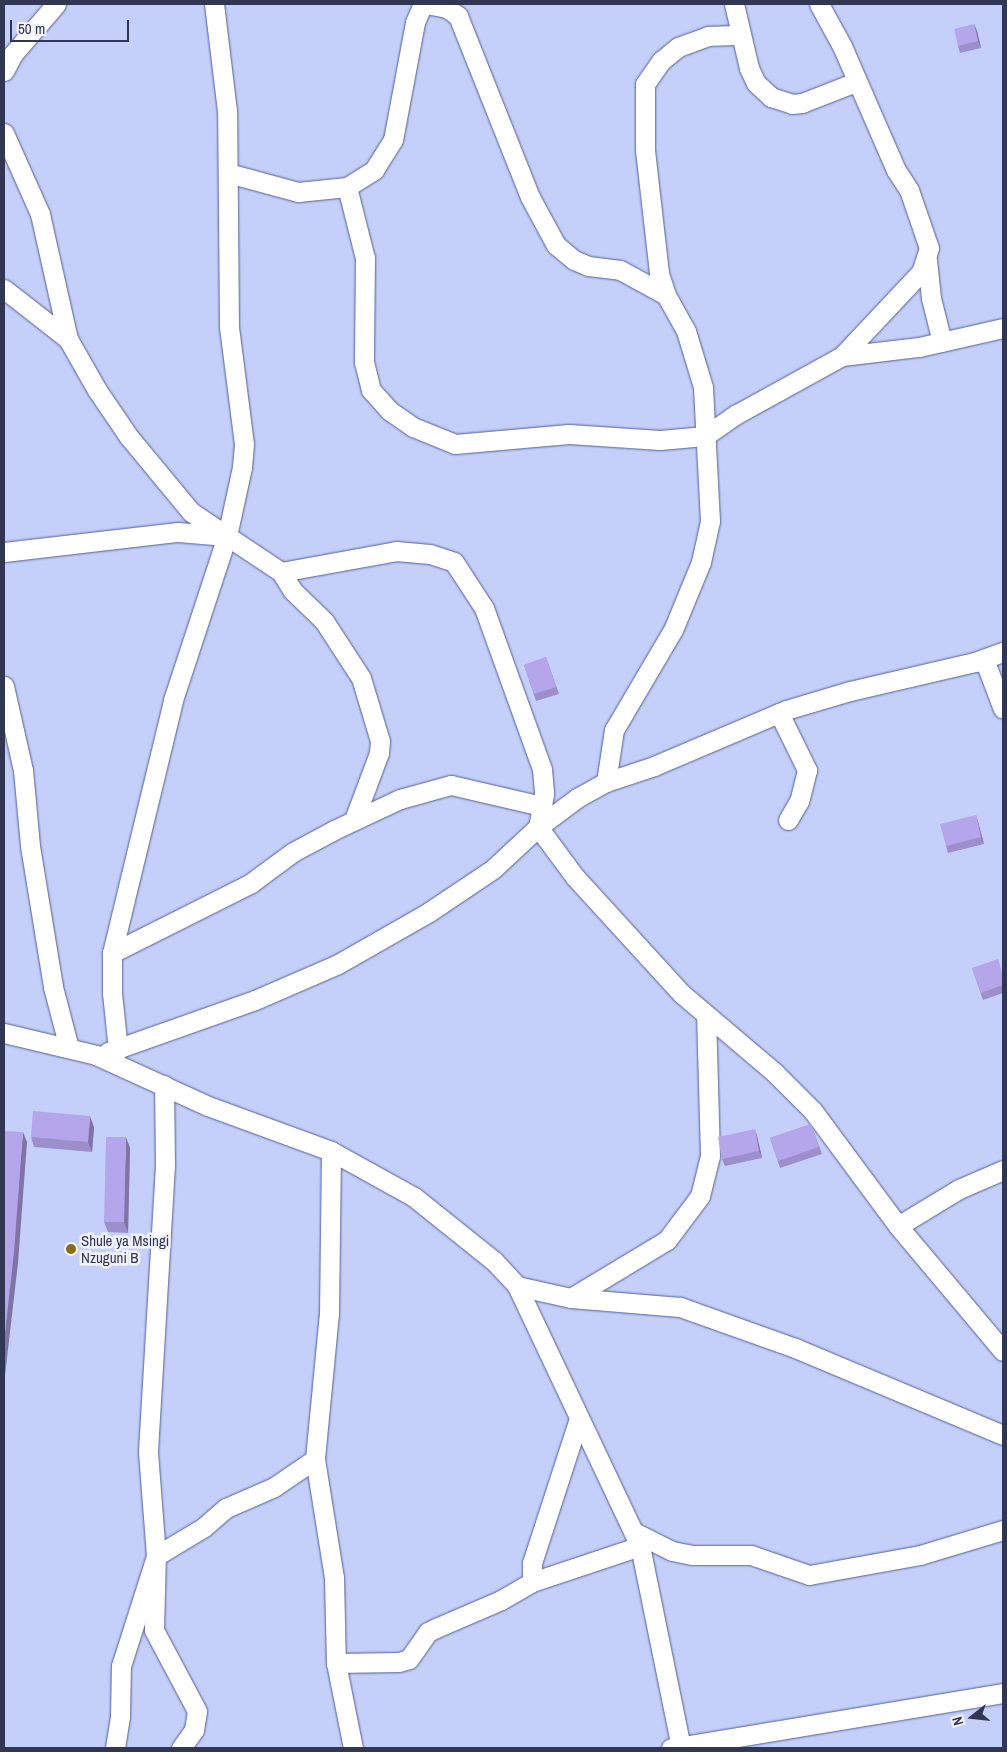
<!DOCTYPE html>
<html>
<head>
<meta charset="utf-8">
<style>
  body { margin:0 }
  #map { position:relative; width:1007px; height:1752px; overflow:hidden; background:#c5d0fa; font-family:"Archivo Narrow",sans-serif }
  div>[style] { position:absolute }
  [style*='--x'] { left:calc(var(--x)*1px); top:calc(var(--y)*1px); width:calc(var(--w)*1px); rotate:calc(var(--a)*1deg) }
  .roads { filter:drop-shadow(0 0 1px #535f9e) drop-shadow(0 0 1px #535f9e) }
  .street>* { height:19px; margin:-9.5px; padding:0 9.5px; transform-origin:9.5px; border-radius:9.5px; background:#fff }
  .wall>* { inset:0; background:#9c8fcb }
  .shaded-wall>* { inset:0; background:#7f74a5 }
  .building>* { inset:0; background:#b5a6ec }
  .dots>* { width:14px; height:14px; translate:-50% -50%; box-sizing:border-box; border:2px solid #f1f3fa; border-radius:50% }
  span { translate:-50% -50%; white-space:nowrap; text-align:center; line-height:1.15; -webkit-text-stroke:5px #f1f3fa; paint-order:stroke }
  .poi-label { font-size:15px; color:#313753 }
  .left { translate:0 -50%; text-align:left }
  .frame { position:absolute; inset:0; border:5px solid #313753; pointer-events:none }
  .north { position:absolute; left:947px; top:1692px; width:50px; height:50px; -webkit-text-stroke:4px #f1f3fa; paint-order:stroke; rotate:254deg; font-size:14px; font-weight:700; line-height:20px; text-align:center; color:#313753 }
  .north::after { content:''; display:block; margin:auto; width:18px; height:22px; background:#313753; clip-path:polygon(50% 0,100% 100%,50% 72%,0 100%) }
  .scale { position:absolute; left:10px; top:20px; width:119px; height:22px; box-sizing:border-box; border:2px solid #313753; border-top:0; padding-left:6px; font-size:15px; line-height:18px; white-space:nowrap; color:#313753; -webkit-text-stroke:4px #f1f3fa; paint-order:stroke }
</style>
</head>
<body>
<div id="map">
  <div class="roads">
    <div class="street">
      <div style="--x:426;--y:4;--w:21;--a:11"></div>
      <div style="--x:447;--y:8;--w:14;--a:36"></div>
      <div style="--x:458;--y:16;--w:195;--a:68.3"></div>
      <div style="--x:530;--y:197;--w:55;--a:61.6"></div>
      <div style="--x:556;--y:245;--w:23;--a:40"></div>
      <div style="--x:574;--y:260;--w:15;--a:23"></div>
      <div style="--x:588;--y:266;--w:32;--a:7"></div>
      <div style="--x:620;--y:270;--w:52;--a:28.5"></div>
      <div style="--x:734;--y:4;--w:66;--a:76.8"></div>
      <div style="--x:749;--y:68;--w:17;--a:65"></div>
      <div style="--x:756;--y:83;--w:21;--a:43"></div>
      <div style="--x:771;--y:97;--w:22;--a:18"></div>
      <div style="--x:792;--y:104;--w:10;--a:-6"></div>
      <div style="--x:802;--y:103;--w:58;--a:-21.3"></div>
      <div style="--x:819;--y:4;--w:48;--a:61.3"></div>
      <div style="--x:842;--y:46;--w:135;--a:66.5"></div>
      <div style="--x:896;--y:170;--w:24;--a:57"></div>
      <div style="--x:909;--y:190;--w:61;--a:71"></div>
      <div style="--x:929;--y:248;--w:25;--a:108"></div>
      <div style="--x:921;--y:272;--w:115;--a:133.2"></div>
      <div style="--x:4;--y:71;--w:19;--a:-62"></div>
      <div style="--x:13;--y:54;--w:66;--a:-49.3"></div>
      <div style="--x:4;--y:133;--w:89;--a:66"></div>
      <div style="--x:40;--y:214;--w:128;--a:77.4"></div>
      <div style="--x:68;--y:339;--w:59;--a:60.4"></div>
      <div style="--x:97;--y:390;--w:57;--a:55.8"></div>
      <div style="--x:129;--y:437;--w:97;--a:50.4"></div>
      <div style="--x:191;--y:512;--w:108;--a:33.7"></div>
      <div style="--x:281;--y:572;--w:22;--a:58"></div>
      <div style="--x:293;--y:591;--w:43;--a:44.1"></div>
      <div style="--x:324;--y:621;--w:68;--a:57"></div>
      <div style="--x:361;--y:678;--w:66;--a:73.2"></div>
      <div style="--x:380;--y:741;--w:12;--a:95"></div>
      <div style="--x:379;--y:753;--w:72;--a:110.5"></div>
      <div style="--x:228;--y:173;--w:73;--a:15.2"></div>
      <div style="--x:298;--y:192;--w:49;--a:-5.8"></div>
      <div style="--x:347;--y:187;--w:32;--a:-32"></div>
      <div style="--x:374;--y:170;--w:36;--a:-58"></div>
      <div style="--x:393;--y:140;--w:120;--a:-79.4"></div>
      <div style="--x:415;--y:22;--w:20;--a:-66"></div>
      <div style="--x:347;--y:187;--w:73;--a:75.8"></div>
      <div style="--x:365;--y:258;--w:104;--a:90.6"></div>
      <div style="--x:364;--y:362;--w:29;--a:76"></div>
      <div style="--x:371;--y:390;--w:28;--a:48"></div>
      <div style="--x:390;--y:411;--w:28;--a:35"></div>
      <div style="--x:413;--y:427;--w:45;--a:22"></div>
      <div style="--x:455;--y:444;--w:114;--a:-5"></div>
      <div style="--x:569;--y:434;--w:91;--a:3.8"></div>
      <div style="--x:660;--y:440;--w:45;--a:-5.1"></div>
      <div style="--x:705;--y:436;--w:39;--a:-35"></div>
      <div style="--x:737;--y:414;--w:120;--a:-28.9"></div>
      <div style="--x:842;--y:356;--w:78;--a:-6.7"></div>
      <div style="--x:919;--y:347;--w:86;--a:-12.7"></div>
      <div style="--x:927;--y:260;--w:38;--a:84"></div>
      <div style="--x:931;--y:298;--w:45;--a:76"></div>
      <div style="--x:4;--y:289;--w:81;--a:38"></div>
      <div style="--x:4;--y:552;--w:175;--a:-6.6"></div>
      <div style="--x:178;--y:532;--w:48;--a:4.8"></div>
      <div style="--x:281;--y:572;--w:117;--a:-10.3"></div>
      <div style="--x:396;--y:551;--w:34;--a:5"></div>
      <div style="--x:430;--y:554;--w:25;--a:18"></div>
      <div style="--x:454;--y:562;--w:55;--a:56.9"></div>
      <div style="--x:484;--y:608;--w:171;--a:70.2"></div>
      <div style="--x:542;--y:769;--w:25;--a:85"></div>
      <div style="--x:544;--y:794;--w:34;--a:100"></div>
      <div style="--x:538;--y:827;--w:62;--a:53.5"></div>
      <div style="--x:575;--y:877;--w:159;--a:47.6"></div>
      <div style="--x:682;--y:994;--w:121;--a:40.3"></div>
      <div style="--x:774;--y:1072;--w:55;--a:45"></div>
      <div style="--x:813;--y:1111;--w:143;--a:53.5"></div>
      <div style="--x:898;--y:1226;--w:163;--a:50"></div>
      <div style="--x:984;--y:659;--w:53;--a:69.2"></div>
      <div style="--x:4;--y:686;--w:86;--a:77.3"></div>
      <div style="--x:23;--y:770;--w:76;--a:84.7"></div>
      <div style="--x:30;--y:846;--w:143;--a:80.7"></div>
      <div style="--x:53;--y:987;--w:63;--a:75.3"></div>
      <div style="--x:779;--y:713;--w:64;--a:63.8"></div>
      <div style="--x:807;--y:770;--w:32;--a:104"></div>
      <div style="--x:799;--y:801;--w:22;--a:120"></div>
      <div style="--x:606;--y:782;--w:53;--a:-81.3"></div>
      <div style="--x:614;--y:730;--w:116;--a:-59.5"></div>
      <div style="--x:673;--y:630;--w:74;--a:-67.6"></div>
      <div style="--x:701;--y:562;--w:42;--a:-77.6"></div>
      <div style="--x:710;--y:521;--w:134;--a:-93"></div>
      <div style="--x:703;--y:387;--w:59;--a:-106.9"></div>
      <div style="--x:686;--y:331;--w:41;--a:-119.1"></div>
      <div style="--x:666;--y:295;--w:23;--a:-108"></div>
      <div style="--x:659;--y:273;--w:124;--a:-96.5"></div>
      <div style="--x:645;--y:150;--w:66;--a:-90"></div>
      <div style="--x:645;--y:84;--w:28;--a:-55"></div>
      <div style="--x:661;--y:61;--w:22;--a:-39"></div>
      <div style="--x:678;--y:47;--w:32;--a:-20"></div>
      <div style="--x:708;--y:36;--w:32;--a:-2"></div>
      <div style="--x:112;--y:953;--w:156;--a:-26.7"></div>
      <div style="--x:251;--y:883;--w:52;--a:-36.4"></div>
      <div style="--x:293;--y:852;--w:47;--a:-28.2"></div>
      <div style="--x:334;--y:830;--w:73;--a:-25.2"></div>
      <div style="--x:400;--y:799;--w:53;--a:-15.4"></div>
      <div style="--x:451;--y:785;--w:92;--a:13.1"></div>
      <div style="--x:4;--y:1033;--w:95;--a:13.4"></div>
      <div style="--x:96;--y:1055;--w:123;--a:24.5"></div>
      <div style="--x:208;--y:1106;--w:131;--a:20.1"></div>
      <div style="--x:331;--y:1151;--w:95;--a:29"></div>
      <div style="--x:414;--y:1197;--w:102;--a:38.7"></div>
      <div style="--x:494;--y:1261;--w:34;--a:47"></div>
      <div style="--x:517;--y:1286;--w:288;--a:64.7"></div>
      <div style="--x:640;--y:1546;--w:206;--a:78.5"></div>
      <div style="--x:118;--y:1050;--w:57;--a:-96"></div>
      <div style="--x:112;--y:993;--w:40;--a:-90"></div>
      <div style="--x:112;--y:953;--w:260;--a:-76.4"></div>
      <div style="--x:173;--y:700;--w:173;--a:-71.8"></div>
      <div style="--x:227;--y:536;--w:71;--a:-77.7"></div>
      <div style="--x:242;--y:467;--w:23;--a:-85"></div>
      <div style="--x:244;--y:444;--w:118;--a:-97.3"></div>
      <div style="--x:229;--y:327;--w:216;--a:-90.5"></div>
      <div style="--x:227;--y:111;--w:108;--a:-96.9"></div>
      <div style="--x:108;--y:1052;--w:156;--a:-19.5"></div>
      <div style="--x:255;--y:1000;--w:90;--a:-23.4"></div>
      <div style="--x:338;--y:964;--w:105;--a:-29.7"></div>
      <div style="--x:429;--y:912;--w:77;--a:-33.9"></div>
      <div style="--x:493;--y:869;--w:62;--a:-43"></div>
      <div style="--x:538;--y:827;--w:49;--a:-36.6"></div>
      <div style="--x:577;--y:798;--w:33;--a:-29"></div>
      <div style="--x:606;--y:782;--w:51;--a:-18.4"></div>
      <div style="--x:654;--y:766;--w:143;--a:-23"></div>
      <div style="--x:786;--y:710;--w:67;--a:-16.5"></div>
      <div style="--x:850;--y:691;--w:128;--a:-13.1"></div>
      <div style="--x:975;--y:662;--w:30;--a:-20"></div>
      <div style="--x:331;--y:1151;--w:162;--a:90.7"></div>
      <div style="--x:329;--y:1313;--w:147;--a:95.5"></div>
      <div style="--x:315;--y:1459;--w:121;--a:80.9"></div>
      <div style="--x:334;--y:1578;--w:85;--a:88.7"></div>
      <div style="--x:336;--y:1663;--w:87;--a:78.7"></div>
      <div style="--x:898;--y:1226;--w:71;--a:-31.2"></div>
      <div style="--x:959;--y:1189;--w:48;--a:-23.4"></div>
      <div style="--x:517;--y:1286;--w:55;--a:12.5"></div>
      <div style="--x:571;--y:1298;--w:109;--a:4.7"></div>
      <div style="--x:680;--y:1307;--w:122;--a:19.6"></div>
      <div style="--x:795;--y:1348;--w:225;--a:22.7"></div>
      <div style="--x:571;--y:1298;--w:112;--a:-31.1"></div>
      <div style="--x:667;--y:1240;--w:55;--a:-53.1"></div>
      <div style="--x:700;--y:1196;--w:41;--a:-76"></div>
      <div style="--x:710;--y:1156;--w:139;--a:-91.6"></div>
      <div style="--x:634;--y:1532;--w:42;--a:26.6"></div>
      <div style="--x:672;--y:1551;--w:20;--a:11"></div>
      <div style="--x:692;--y:1555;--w:59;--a:0"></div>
      <div style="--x:751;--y:1555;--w:61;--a:19"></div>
      <div style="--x:809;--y:1575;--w:113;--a:-10.2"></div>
      <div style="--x:920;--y:1555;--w:87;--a:-16.8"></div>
      <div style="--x:532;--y:1582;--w:19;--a:-90"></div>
      <div style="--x:532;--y:1563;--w:152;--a:-72"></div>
      <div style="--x:336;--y:1663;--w:63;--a:-0.9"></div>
      <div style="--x:399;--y:1662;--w:10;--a:-17"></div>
      <div style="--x:409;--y:1659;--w:33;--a:-55"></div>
      <div style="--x:428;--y:1632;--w:9;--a:-27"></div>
      <div style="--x:436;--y:1628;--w:71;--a:-23.3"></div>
      <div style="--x:501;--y:1600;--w:36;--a:-30"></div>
      <div style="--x:532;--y:1582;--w:114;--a:-18.4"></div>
      <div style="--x:115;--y:1748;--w:32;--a:-81"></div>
      <div style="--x:120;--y:1716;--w:50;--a:-88.9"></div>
      <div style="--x:121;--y:1666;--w:115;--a:-72.3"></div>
      <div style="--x:156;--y:1556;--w:105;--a:-94.4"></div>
      <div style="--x:148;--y:1451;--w:287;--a:-86.6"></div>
      <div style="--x:165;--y:1165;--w:80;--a:-90.7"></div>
      <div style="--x:181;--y:1748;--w:22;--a:-54"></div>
      <div style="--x:194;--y:1730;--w:19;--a:-81"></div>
      <div style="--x:197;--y:1711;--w:92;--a:-118"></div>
      <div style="--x:154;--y:1630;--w:74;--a:-88.5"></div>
      <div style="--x:156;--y:1556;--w:56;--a:-31.1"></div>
      <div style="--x:204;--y:1527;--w:29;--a:-41"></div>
      <div style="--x:226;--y:1508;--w:52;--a:-23.6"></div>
      <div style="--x:274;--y:1487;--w:50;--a:-34.3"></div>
      <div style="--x:671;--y:1748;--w:337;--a:-9.4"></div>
    </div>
  </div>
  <div class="wall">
    <div style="clip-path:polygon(974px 24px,977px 31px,981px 48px,960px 53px,958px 46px)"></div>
    <div style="clip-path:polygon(546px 657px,559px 694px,536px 701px,524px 665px)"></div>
    <div style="clip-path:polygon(976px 815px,984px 844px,948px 853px,946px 846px)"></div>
    <div style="clip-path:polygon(972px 968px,1003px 975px,1003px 993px,983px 1000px)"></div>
    <div style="clip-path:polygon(811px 1124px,822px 1154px,780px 1168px,770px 1138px)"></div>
    <div style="clip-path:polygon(94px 1127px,92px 1152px,34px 1147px,31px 1137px)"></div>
    <div style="clip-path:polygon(757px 1136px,762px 1158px,725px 1166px,722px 1159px)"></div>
    <div style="clip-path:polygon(130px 1148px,128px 1233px,108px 1232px,104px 1222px)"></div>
  </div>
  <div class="shaded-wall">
    <div style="clip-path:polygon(974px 24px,977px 31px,981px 48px,978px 41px)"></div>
    <div style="clip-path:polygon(976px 815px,978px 822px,984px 844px,981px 837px)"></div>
    <div style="clip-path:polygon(90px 1116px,94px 1127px,92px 1152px,88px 1142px)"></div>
    <div style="clip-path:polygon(755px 1129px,757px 1136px,762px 1158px,759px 1151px)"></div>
    <div style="clip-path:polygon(23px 1132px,27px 1142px,18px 1263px,4px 1384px,4px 1342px)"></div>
    <div style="clip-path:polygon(126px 1137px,130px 1148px,128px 1233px,124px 1222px)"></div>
  </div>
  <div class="building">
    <div style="clip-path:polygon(974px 24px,978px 41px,958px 46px,954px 29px)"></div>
    <div style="clip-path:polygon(546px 657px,556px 687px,534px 694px,524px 665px)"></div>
    <div style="clip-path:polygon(976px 815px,981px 837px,946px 846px,940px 824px)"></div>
    <div style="clip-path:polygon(998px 959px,1003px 975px,1003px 985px,981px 993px,972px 968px)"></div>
    <div style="clip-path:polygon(33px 1111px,90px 1116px,88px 1142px,31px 1137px)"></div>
    <div style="clip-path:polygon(811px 1124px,819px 1147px,778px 1161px,770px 1138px)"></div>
    <div style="clip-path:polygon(755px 1129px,759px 1151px,722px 1159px,718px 1137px)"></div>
    <div style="clip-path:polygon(4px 1131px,23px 1132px,14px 1252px,4px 1342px)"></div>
    <div style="clip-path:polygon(106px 1137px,126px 1137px,124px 1222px,104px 1222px)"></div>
  </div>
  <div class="dots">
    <div style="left:71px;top:1249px;background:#856e0d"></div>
  </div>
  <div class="poi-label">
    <span class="left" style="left:81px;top:1249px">Shule ya Msingi<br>Nzuguni B</span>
  </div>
  <div class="frame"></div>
  <div class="north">N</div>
  <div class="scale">50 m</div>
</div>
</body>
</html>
